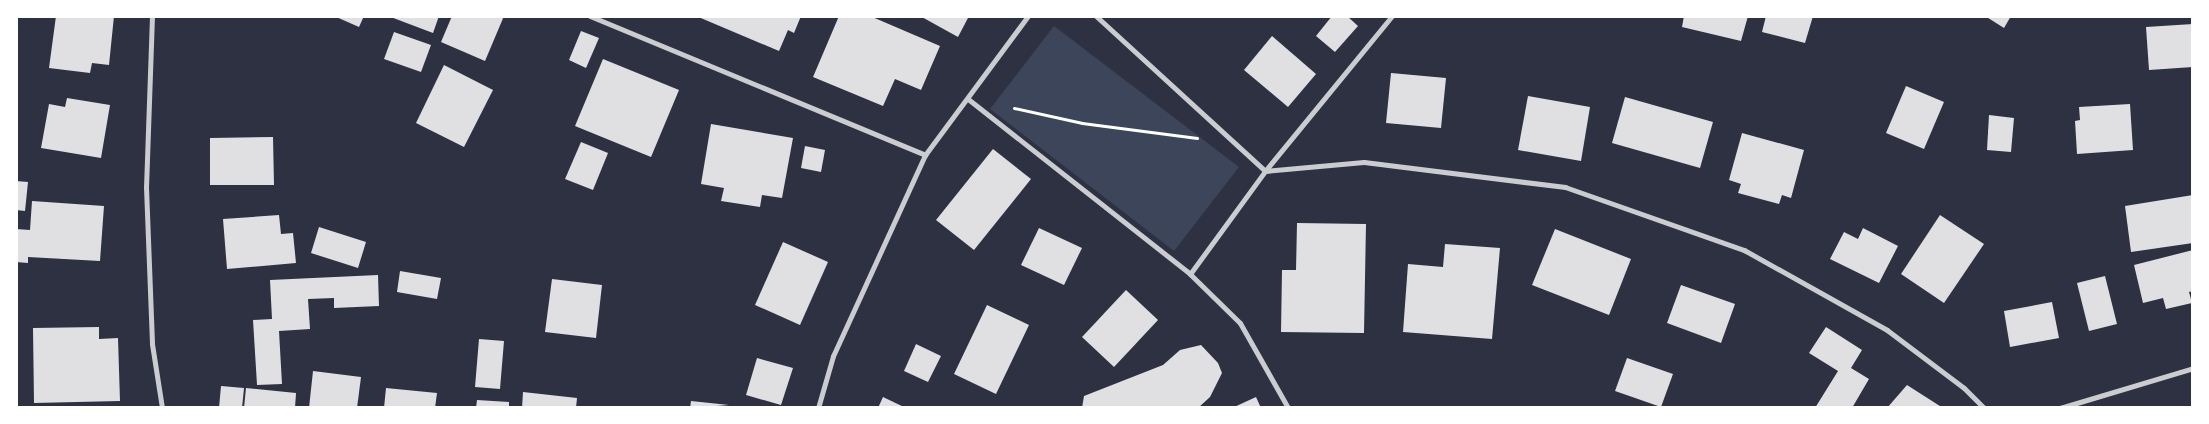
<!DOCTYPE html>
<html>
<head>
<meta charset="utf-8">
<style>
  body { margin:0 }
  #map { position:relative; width:2209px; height:424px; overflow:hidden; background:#2d3142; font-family:Lato,sans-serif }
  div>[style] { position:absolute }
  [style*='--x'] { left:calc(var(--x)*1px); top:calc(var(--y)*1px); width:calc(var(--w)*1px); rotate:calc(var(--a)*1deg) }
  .green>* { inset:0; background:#3c4559 }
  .building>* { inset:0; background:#e0e0e3 }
  .path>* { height:3px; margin:-1.5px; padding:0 1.5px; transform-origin:1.5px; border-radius:1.5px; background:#fff }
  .minor>* { height:5px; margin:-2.5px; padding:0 2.5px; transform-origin:2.5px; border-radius:2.5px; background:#caccd0 }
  span { translate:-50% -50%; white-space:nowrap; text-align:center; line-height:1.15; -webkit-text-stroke:4.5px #fff; paint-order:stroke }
  .frame { position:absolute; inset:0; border:18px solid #fff; pointer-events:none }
</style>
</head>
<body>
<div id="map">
  <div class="green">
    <div style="clip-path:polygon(1054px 26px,1239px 167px,1174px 251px,990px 109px)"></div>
  </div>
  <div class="building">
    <div style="clip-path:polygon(56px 16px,114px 16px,109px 65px,92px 63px,90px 73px,49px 68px)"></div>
    <div style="clip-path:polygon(334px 16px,364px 16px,359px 27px)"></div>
    <div style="clip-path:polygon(388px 16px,439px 16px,433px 33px)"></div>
    <div style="clip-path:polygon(452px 16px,504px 16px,485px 61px,441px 42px)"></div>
    <div style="clip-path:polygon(696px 16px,801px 16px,794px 33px,788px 30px,779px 51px)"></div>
    <div style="clip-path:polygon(839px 16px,870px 16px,940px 46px,921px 90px,895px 79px,883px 106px,813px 77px)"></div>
    <div style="clip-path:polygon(920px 16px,969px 16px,958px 37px)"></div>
    <div style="clip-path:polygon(1332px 16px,1347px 16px,1358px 26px,1335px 52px,1316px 36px)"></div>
    <div style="clip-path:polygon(1684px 16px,1748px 16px,1741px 41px,1682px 27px)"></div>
    <div style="clip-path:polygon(1766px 16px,1813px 16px,1805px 43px,1762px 32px)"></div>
    <div style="clip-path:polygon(1985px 16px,2011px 16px,2004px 28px)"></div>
    <div style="clip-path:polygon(2193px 24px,2193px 67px,2149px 70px,2146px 27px)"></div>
    <div style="clip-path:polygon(581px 31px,599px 38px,586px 68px,569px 60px)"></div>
    <div style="clip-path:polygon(394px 32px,431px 45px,421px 72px,384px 59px)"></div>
    <div style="clip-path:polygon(1272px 36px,1316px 74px,1288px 107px,1244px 70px)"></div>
    <div style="clip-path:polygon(603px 59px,679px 90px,651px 157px,575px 126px)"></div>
    <div style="clip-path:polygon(444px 65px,493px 90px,464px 147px,416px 123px)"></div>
    <div style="clip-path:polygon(1391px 73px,1446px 78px,1441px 128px,1386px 123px)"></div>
    <div style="clip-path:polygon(1906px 86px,1944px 102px,1924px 149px,1886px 133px)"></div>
    <div style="clip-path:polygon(1528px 96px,1590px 107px,1581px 161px,1518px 150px)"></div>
    <div style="clip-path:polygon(1625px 97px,1713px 122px,1700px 168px,1612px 143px)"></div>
    <div style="clip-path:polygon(67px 98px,110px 105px,101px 158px,41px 148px,49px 104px,65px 107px)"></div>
    <div style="clip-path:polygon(2130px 104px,2133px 150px,2077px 154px,2075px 121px,2080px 120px,2079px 107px)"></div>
    <div style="clip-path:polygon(1989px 115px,2014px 118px,2011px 152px,1987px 150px)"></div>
    <div style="clip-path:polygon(711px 124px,793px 138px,782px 198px,762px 195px,760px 207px,721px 201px,724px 188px,701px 184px)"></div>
    <div style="clip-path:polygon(1742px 133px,1804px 150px,1791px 198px,1782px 195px,1779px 204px,1738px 193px,1741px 184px,1729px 180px)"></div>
    <div style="clip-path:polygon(273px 137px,274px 185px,210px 185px,210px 138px)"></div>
    <div style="clip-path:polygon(581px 142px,608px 153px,593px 190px,565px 179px)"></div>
    <div style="clip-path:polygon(805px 146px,825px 150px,821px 172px,801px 168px)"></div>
    <div style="clip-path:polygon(993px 149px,1031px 179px,974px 250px,936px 220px)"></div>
    <div style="clip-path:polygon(16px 181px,28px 182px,25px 211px,16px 210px)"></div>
    <div style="clip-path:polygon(2193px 195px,2193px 243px,2131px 252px,2125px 206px)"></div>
    <div style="clip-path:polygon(32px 201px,104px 206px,100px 261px,28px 257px,28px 263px,16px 262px,16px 229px,30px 230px)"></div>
    <div style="clip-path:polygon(279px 215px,281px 234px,293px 233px,296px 263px,227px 269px,223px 219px)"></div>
    <div style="clip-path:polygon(1940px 215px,1984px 244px,1944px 303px,1901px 274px)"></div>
    <div style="clip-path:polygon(1297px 223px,1366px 224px,1364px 333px,1281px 332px,1282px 270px,1296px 270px)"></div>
    <div style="clip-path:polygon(319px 227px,366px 242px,358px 268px,311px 253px)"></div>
    <div style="clip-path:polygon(1039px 228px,1082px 248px,1064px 285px,1021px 265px)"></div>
    <div style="clip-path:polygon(1863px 228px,1898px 246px,1879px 283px,1830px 259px,1844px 232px,1858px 239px)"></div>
    <div style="clip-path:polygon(1555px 229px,1631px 259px,1609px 315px,1532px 285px)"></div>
    <div style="clip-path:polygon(783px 242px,828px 262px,800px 325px,755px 305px)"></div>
    <div style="clip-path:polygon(1445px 244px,1500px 248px,1492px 339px,1403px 332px,1408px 264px,1443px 267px)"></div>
    <div style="clip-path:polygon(2193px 250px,2193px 291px,2189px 292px,2192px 303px,2166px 309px,2163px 298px,2143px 303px,2134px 265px)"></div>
    <div style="clip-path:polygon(400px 271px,441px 278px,437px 299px,397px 292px)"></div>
    <div style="clip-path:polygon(378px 275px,379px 306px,334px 308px,334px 298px,308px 299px,310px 329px,279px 331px,282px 384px,257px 385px,253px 320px,272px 319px,270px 280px)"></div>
    <div style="clip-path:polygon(2105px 276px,2117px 324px,2089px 331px,2077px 283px)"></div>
    <div style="clip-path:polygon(552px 279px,602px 285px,596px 338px,545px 332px)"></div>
    <div style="clip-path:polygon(1681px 285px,1735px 304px,1721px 343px,1667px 323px)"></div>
    <div style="clip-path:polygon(1126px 290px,1158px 320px,1114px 367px,1082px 337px)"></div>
    <div style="clip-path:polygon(2052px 302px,2059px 338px,2010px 347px,2004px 311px)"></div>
    <div style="clip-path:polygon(987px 305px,1029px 325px,996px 394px,954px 374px)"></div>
    <div style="clip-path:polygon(99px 327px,99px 339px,118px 338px,120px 401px,34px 403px,33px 328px)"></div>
    <div style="clip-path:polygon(1826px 327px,1862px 350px,1851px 368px,1869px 379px,1852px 408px,1815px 408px,1838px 371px,1809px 353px)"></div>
    <div style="clip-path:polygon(479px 339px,504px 341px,500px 389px,475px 387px)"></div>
    <div style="clip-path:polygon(916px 344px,941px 356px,928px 382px,904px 371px)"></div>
    <div style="clip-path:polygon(1201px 345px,1218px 363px,1222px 373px,1210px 397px,1198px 408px,1082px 408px,1084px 396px,1163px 365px,1180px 350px)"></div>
    <div style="clip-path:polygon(757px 358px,793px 368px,781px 405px,746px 395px)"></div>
    <div style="clip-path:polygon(1627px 358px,1673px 374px,1661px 407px,1615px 391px)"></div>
    <div style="clip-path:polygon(313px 371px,361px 377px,357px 408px,309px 408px)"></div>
    <div style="clip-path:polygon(1907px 385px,1943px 408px,1887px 408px)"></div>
    <div style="clip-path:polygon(221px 386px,244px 388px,242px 408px,219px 408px)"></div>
    <div style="clip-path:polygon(246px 388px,296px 393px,295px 408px,244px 408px)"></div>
    <div style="clip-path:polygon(386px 388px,437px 393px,435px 408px,384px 408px)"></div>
    <div style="clip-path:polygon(523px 392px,577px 398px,576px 408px,522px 408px)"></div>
    <div style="clip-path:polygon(883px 397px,906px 408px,878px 408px)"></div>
    <div style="clip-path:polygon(1256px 397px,1261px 408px,1232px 408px)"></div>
    <div style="clip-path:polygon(477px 400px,509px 402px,509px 408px,476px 408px)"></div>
    <div style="clip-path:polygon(691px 401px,729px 405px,690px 408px)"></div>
  </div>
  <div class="path">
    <div style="--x:1014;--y:108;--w:70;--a:12.4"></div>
    <div style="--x:1082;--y:123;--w:116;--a:7.4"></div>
  </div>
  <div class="minor">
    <div style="--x:152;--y:16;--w:171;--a:92"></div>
    <div style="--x:146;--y:187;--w:157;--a:87.8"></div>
    <div style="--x:152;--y:344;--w:65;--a:81.1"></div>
    <div style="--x:590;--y:16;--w:363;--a:22.5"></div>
    <div style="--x:1096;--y:16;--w:229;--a:42.5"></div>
    <div style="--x:1265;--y:171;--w:99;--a:-5.2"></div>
    <div style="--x:1364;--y:162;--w:203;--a:7.1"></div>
    <div style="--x:1565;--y:187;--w:190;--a:19.4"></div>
    <div style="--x:1744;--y:250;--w:164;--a:29.2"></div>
    <div style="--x:1887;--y:330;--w:96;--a:37"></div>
    <div style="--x:1964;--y:388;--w:28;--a:45"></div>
    <div style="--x:968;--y:99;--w:283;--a:38.2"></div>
    <div style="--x:1190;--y:274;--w:70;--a:44.4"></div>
    <div style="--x:1240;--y:323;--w:98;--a:60.5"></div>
    <div style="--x:1190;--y:274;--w:127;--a:-53.9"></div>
    <div style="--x:1265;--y:171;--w:200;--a:-50.7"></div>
    <div style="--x:818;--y:408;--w:54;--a:-73.9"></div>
    <div style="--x:833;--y:356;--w:221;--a:-65.4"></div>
    <div style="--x:925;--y:155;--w:173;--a:-53.5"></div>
    <div style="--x:2060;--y:408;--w:139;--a:-16.7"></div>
  </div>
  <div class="frame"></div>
</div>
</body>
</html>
